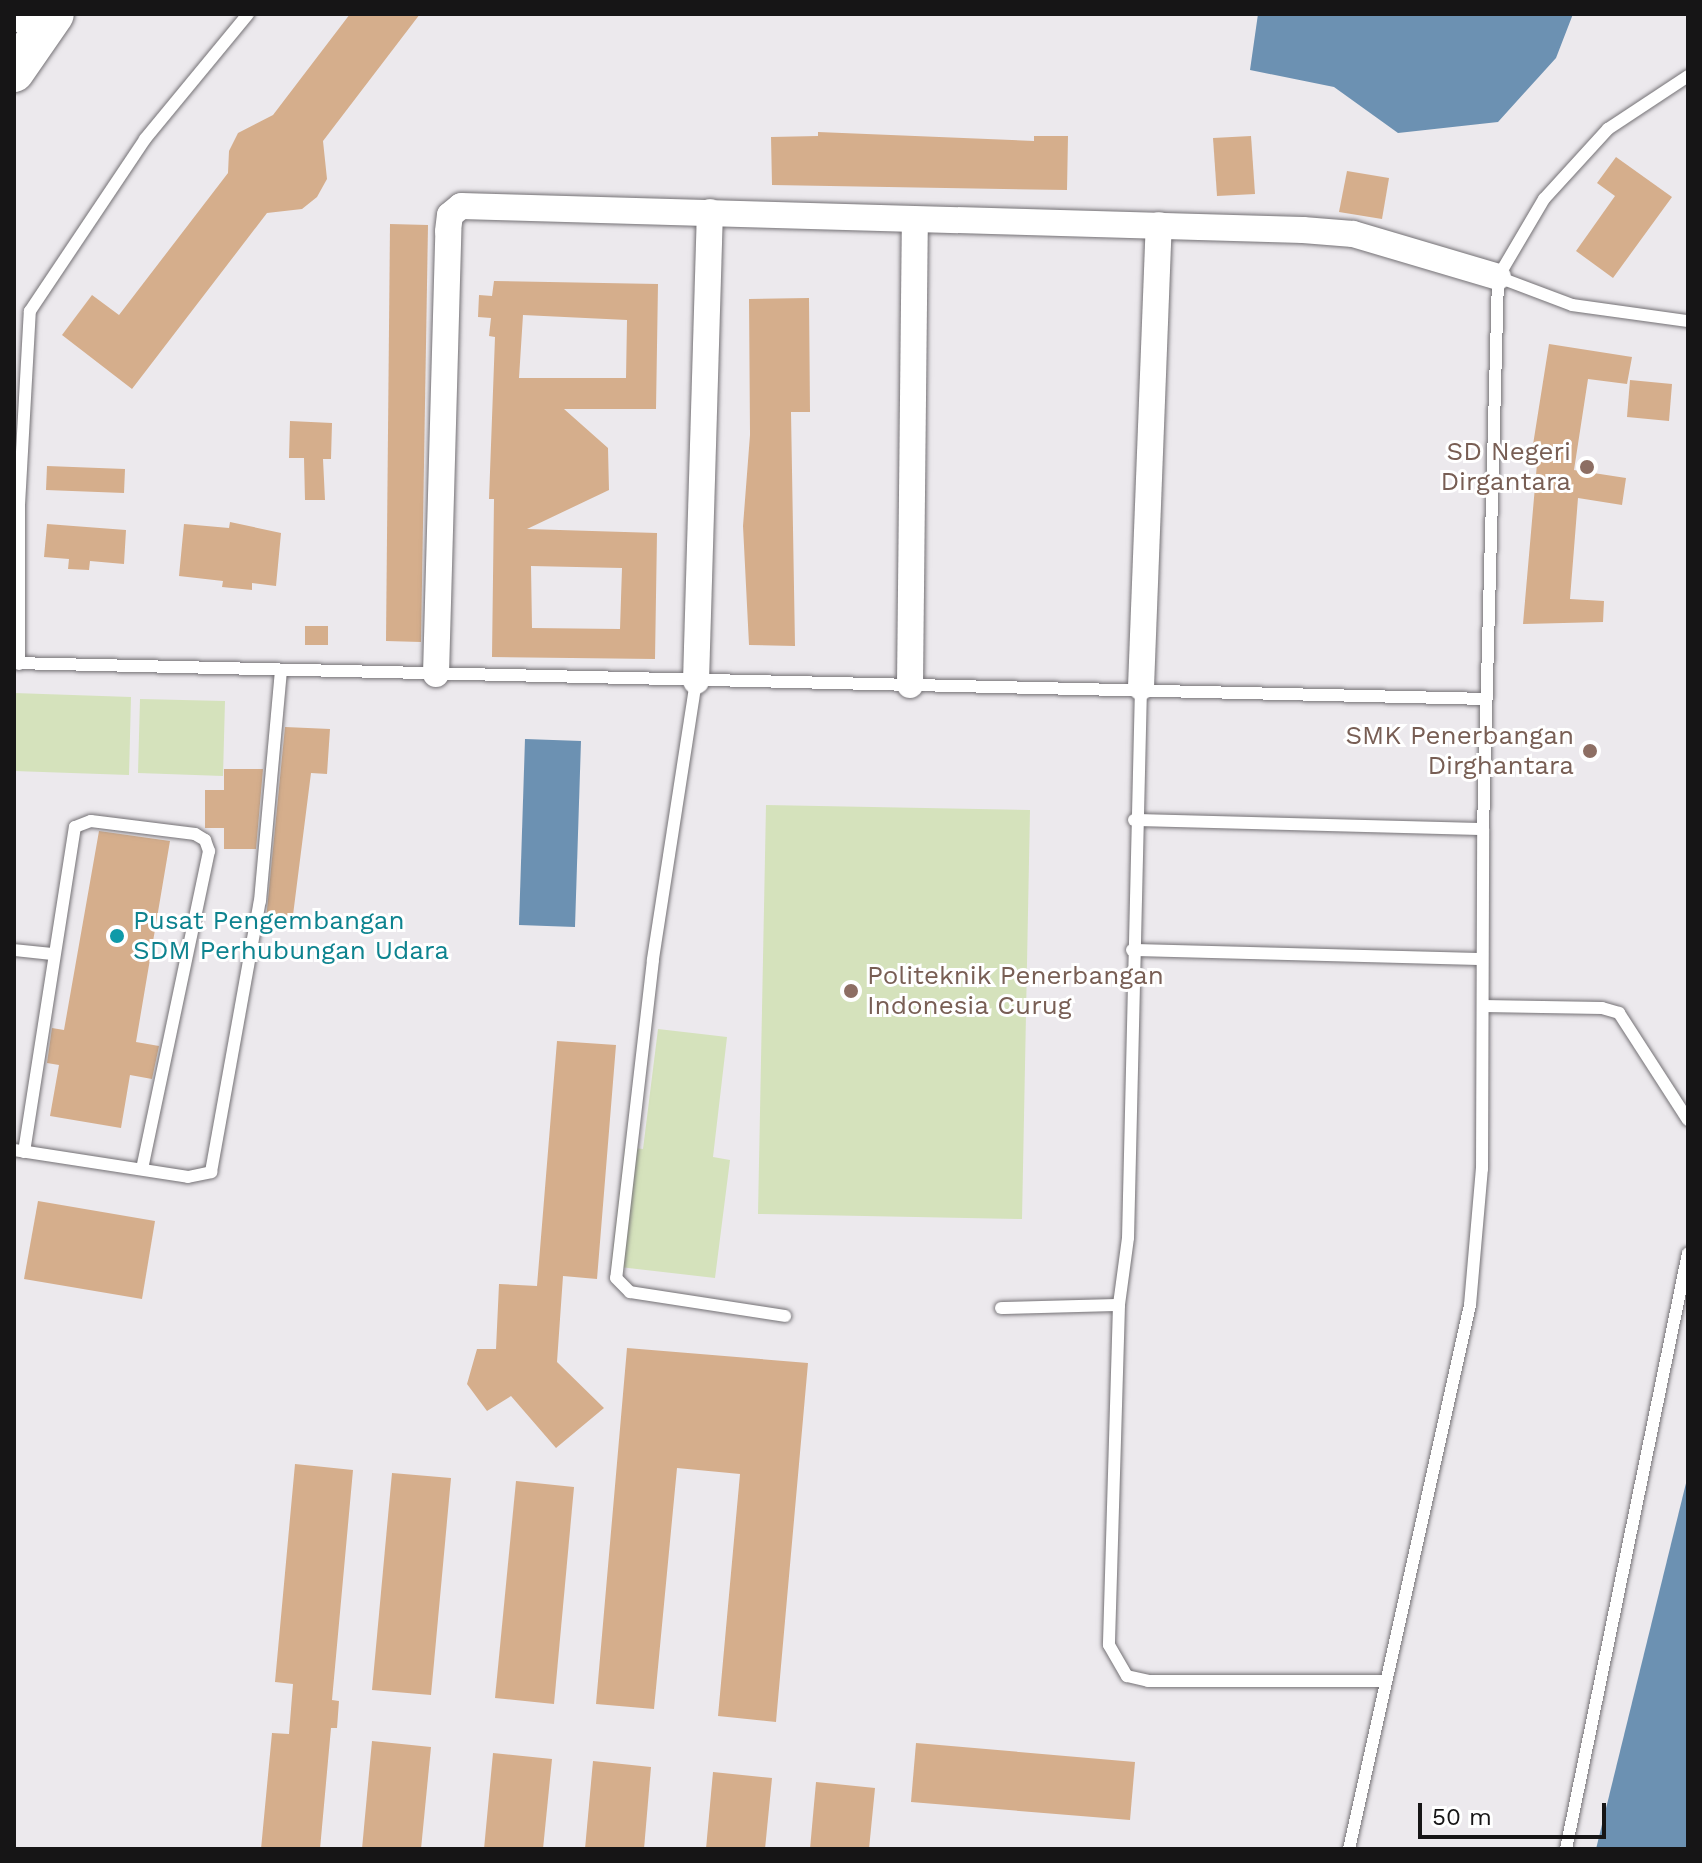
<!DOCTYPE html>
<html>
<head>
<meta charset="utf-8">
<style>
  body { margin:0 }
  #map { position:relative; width:1702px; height:1863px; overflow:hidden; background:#ece9ed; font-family:"Work Sans",sans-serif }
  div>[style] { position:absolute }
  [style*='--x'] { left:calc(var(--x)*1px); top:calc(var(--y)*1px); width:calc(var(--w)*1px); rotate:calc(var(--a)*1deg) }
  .green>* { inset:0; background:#d5e2bc }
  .water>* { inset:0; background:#6c91b2 }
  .building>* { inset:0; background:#d5ae8c }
  .roads { filter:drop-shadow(0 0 2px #747175) drop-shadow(0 0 2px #747175) }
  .lane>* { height:12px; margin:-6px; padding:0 6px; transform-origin:6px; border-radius:6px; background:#fff }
  .street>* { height:26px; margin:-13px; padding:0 13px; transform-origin:13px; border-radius:13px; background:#fff }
  .primary>* { height:40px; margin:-20px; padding:0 20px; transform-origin:20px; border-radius:20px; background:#fff }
  .dots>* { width:22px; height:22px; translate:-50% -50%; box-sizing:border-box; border:4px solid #fff; border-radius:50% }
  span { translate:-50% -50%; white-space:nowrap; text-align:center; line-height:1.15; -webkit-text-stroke:6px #fff; paint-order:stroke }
  .education-label { font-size:26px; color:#785e54 }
  .right { translate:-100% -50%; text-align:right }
  .left { translate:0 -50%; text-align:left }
  .culture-label { font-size:26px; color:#0d838f }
  .frame { position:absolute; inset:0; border:16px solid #161516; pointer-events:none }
  .scale { position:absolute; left:1418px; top:1803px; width:188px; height:36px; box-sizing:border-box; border:4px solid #161516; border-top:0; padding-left:10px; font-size:24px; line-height:28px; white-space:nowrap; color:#161516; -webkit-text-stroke:6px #fff; paint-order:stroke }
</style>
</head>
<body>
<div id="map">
  <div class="green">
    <div style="clip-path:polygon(14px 693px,131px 697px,129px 775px,14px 771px)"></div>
    <div style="clip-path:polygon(140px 699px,225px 701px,223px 776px,138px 773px)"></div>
    <div style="clip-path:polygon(766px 805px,1030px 810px,1022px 1219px,758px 1214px)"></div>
    <div style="clip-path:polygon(658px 1029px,727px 1037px,713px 1157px,730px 1160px,715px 1278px,611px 1266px,625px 1147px,643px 1149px)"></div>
  </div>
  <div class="water">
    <div style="clip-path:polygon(1258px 14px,1573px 14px,1556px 58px,1498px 122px,1398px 133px,1334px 87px,1250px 70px)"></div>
    <div style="clip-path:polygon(525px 739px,581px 741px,575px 927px,519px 925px)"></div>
    <div style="clip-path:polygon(1688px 1475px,1688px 1849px,1596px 1849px)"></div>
  </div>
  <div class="building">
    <div style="clip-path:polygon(350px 14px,420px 14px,323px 141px,327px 179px,317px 197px,302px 209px,267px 213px,132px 389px,62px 335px,92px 295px,119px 315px,228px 173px,229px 151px,238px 133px,273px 115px)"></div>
    <div style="clip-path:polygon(818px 132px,1034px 141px,1034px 136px,1068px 136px,1067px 190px,772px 185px,771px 137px,818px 136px)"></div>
    <div style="clip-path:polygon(1251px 136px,1255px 194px,1217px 196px,1213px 138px)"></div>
    <div style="clip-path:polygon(1616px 157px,1672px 197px,1613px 278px,1576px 251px,1615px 196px,1597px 183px)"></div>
    <div style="clip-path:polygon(1347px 171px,1389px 178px,1382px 219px,1339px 212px)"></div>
    <div style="clip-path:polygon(390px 224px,428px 225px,421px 642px,386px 641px)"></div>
    <div style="clip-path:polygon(evenodd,494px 281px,658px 284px,656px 409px,564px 409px,608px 448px,609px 490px,527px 529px,657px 533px,655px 659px,492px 657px,494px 499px,489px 499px,495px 337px,489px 336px,491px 318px,478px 317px,479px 295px,492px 296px,494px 281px,523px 315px,627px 320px,626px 378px,519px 378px,523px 315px,494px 281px,531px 566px,622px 568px,620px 629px,532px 628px,531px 566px)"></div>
    <div style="clip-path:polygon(809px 298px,810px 412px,791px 412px,795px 646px,749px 645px,743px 526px,750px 435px,749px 299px)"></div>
    <div style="clip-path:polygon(1549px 344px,1632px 357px,1627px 384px,1588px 379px,1574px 470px,1626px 478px,1622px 505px,1578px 498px,1570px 599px,1604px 601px,1603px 622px,1523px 624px,1538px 452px,1532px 451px)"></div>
    <div style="clip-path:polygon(1630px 380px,1672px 384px,1669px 421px,1627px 417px)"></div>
    <div style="clip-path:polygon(290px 421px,332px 423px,331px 459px,323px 459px,325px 500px,305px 500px,304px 458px,289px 458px)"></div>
    <div style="clip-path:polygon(47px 466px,125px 469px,124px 493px,46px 490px)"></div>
    <div style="clip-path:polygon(230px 522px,281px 533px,276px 586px,252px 583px,252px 590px,222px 587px,223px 581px,179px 576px,184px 524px,229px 528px)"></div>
    <div style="clip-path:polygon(47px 524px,126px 530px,124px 564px,90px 561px,89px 570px,68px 569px,69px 559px,44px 557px)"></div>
    <div style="clip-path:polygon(305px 626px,328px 626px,328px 645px,305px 645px)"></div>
    <div style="clip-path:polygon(285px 727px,330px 729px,327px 774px,311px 773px,292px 923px,266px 920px)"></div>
    <div style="clip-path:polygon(224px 769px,263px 769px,256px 849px,224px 849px,224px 828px,205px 828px,205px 790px,224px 790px)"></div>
    <div style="clip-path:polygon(99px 831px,170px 841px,136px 1042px,159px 1046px,152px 1079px,130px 1075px,121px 1128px,50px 1116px,59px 1065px,47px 1063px,52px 1028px,64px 1030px)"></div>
    <div style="clip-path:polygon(557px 1041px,616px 1045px,597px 1279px,563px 1276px,557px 1362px,604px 1408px,556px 1448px,511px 1396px,487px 1411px,467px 1384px,477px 1349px,496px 1349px,499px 1284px,537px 1286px)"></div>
    <div style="clip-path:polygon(38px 1201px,155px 1221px,142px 1299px,24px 1279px)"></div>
    <div style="clip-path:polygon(627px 1348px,808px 1363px,776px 1722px,718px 1716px,740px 1474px,677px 1468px,654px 1709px,596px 1704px)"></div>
    <div style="clip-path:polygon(295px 1464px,353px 1470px,332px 1700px,339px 1701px,337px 1728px,331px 1728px,320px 1849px,261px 1849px,272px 1733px,289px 1734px,293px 1684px,275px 1682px)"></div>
    <div style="clip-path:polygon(392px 1473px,451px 1478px,431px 1695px,372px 1690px)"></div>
    <div style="clip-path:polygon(516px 1481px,574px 1487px,554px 1704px,495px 1698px)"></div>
    <div style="clip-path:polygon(372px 1741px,431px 1747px,421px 1849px,362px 1849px)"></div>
    <div style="clip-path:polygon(916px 1743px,1135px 1762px,1130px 1820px,911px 1802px)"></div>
    <div style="clip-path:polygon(493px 1753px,552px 1759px,543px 1849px,484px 1849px)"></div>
    <div style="clip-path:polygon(593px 1761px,651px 1767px,644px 1849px,585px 1849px)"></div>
    <div style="clip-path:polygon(713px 1772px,772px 1778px,765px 1849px,706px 1849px)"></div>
    <div style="clip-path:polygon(816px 1782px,875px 1788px,869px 1849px,810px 1849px)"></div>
  </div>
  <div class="roads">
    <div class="lane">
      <div style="--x:1498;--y:277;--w:79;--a:20.7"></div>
      <div style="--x:1572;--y:305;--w:117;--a:7.9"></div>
      <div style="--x:14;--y:663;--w:1472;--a:1.4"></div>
      <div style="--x:19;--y:664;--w:159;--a:-90"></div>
      <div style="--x:19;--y:505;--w:194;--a:-86.8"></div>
      <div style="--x:30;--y:311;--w:207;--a:-56.2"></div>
      <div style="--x:145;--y:139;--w:162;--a:-50.5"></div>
      <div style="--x:696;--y:681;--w:282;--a:98.8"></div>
      <div style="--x:653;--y:960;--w:320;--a:96.6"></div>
      <div style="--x:616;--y:1278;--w:20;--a:45"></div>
      <div style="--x:630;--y:1292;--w:157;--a:8.8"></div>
      <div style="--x:1141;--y:687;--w:551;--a:91.35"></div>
      <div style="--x:1128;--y:1238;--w:68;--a:97.7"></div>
      <div style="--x:1119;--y:1305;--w:340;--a:91.7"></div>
      <div style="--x:1109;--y:1645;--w:36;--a:60"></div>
      <div style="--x:1127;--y:1676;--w:22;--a:13"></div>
      <div style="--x:1148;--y:1681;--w:235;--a:0"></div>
      <div style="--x:1134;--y:820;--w:349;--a:1.5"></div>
      <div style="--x:14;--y:950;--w:37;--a:6"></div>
      <div style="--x:1132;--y:950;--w:350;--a:1.5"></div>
      <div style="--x:1483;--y:1006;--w:119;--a:1"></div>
      <div style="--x:1602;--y:1008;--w:18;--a:16"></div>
      <div style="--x:1619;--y:1013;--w:127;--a:57.2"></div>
      <div style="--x:14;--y:1150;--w:176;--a:8.8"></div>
      <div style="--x:188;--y:1177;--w:24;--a:-12"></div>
      <div style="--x:211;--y:1172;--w:275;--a:-79.8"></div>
      <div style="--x:260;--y:901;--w:232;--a:-84.8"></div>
      <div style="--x:24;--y:1152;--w:329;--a:-81.1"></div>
      <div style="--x:75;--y:827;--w:17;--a:-21"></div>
      <div style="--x:91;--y:821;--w:105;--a:7.1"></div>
      <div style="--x:195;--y:834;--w:12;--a:31"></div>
      <div style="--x:205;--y:840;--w:12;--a:70"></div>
      <div style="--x:209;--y:851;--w:324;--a:101.9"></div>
      <div style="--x:1001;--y:1308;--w:118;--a:-1.5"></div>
      <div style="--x:1349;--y:1849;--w:557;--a:-77.46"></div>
      <div style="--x:1470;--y:1305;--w:137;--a:-85"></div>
      <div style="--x:1482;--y:1169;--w:340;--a:-89.8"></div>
      <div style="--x:1483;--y:829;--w:552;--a:-88.44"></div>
      <div style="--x:1498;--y:277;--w:91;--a:-59.5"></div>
      <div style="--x:1544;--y:199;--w:95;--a:-47.6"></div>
      <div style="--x:1608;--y:129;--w:96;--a:-33.5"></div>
      <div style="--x:1566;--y:1849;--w:608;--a:-78.43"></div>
    </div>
    <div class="street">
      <div style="--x:14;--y:18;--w:33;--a:14"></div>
      <div style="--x:436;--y:674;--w:443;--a:-88.4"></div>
      <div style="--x:448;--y:231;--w:16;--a:-83"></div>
      <div style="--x:450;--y:215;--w:14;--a:-39"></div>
      <div style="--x:461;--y:206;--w:842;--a:1.63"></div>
      <div style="--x:1303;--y:230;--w:50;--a:4.6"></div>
      <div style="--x:1353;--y:234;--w:151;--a:16.5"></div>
      <div style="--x:696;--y:681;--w:469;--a:-88.3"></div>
      <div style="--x:910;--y:685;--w:464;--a:-89.4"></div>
      <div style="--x:1141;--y:687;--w:462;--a:-87.8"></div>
    </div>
    <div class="primary">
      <div style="--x:14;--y:72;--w:70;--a:-55.4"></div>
    </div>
  </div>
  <div class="dots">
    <div style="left:1587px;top:467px;background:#8d6e63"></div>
    <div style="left:1590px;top:751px;background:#8d6e63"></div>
    <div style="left:117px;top:936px;background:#0f9aa8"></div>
    <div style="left:851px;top:991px;background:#8d6e63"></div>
  </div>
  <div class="education-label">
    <span class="right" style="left:1571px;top:467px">SD Negeri<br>Dirgantara</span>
    <span class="right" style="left:1574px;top:751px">SMK Penerbangan<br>Dirghantara</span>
    <span class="left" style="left:867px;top:991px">Politeknik Penerbangan<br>Indonesia Curug</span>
  </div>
  <div class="culture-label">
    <span class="left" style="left:133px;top:936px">Pusat Pengembangan<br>SDM Perhubungan Udara</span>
  </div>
  <div class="frame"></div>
  <div class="scale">50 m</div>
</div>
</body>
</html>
